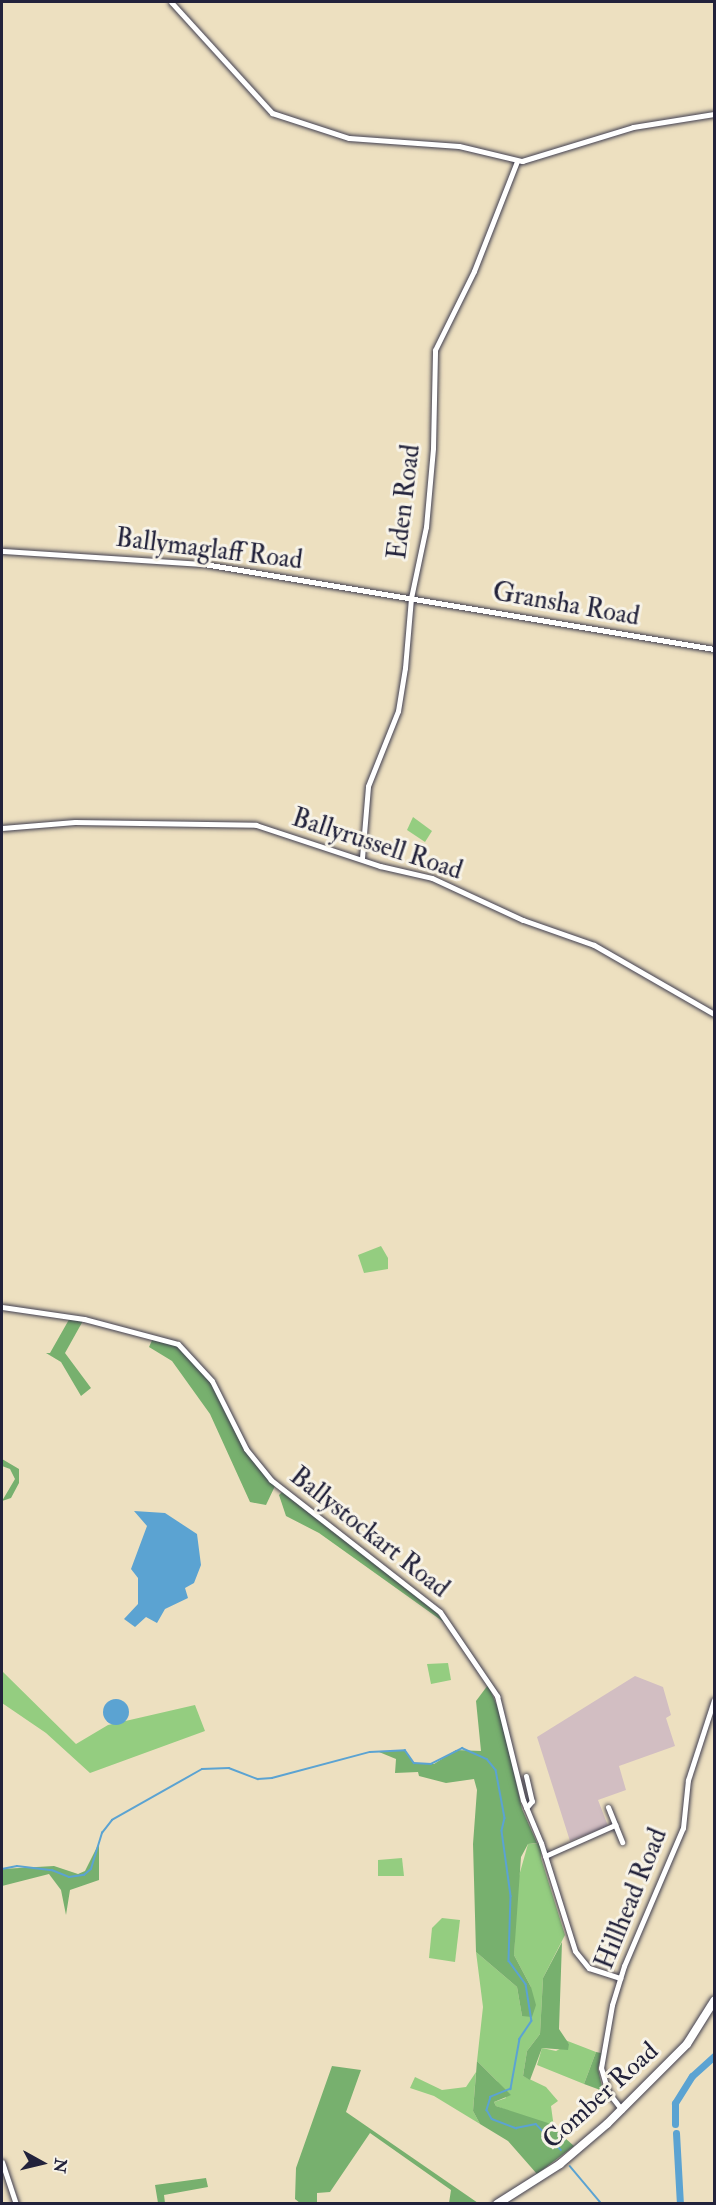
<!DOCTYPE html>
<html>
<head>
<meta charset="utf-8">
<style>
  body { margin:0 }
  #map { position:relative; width:716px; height:2205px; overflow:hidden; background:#ede0c0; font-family:"IM FELL Double Pica",serif }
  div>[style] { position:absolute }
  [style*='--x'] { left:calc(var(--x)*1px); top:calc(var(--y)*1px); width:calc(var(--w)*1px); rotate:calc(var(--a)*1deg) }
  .industrial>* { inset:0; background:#d2bec2 }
  .green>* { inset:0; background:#94cd80 }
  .forest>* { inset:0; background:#77b06e }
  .water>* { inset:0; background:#5ba3d2 }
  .round { border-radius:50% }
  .stream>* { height:1.5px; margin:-0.75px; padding:0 0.75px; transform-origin:0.75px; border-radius:0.75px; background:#5ba3d2 }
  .river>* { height:7px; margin:-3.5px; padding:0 3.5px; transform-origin:3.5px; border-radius:3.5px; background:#5ba3d2 }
  .roads { filter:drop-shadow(0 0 2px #403e4f) drop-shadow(0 0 2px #403e4f) }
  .minor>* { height:5px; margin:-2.5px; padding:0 2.5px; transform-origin:2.5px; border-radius:2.5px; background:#fff }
  .highway>* { height:8px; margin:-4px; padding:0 4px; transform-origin:4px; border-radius:4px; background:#fff }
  span { translate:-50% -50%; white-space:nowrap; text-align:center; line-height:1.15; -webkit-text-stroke:6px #f7f3e8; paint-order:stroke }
  .street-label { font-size:26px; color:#22223b }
  .frame { position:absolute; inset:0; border:3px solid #22223b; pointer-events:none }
  .north { position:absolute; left:12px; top:2133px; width:60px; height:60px; -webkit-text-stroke:4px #f7f3e8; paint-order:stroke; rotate:98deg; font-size:16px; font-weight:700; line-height:24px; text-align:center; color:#22223b }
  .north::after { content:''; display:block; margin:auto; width:21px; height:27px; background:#22223b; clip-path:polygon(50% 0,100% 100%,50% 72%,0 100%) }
</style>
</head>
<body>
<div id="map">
  <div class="industrial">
    <div style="clip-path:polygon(635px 1676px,663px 1687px,671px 1715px,666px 1718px,675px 1746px,619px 1766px,626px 1790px,598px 1800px,608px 1826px,570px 1841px,537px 1737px)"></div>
  </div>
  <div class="green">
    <div style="clip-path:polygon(413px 817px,432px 831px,425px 842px,407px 830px)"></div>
    <div style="clip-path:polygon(381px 1246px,388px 1258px,388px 1269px,364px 1273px,358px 1255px)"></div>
    <div style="clip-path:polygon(448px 1663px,451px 1680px,431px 1684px,427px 1664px)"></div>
    <div style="clip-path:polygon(2px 1671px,76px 1744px,108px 1725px,195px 1705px,205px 1731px,90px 1773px,46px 1733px,2px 1703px)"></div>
    <div style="clip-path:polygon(541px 1843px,541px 1858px,565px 1935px,543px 1978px,540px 2034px,527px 2051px,523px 2076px,546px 2087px,558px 2101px,551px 2106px,554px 2128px,496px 2106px,494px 2102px,506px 2098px,497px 2081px,477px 2061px,483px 2007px,476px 1952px,517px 1987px,522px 2016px,531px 1987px,514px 1955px,517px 1883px,528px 1844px)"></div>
    <div style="clip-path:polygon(402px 1858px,404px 1876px,378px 1876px,378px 1860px)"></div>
    <div style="clip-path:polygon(442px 1918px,460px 1920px,455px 1962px,429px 1958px,432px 1928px)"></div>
    <div style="clip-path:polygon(565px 2040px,596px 2052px,584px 2084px,537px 2065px,542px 2048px,556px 2051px,569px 2044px)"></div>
    <div style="clip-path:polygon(476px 2072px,473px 2111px,480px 2124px,434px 2096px,410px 2088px,415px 2077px,442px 2090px,466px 2087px)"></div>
  </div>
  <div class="forest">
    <div style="clip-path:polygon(71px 1316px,84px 1319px,65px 1353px,91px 1388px,81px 1396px,61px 1362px,46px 1353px,50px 1353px)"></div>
    <div style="clip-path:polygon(154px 1336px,183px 1347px,212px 1381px,244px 1449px,275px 1486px,266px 1505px,250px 1502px,210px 1414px,172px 1361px,149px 1347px)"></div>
    <div style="clip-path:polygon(2px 1459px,19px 1469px,19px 1483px,11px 1498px,2px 1501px,15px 1479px,10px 1469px,2px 1466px)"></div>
    <div style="clip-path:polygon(282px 1492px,430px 1605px,445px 1623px,319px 1533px,286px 1516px,279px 1495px)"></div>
    <div style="clip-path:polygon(488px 1685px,501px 1715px,522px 1809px,537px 1843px,528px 1844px,521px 1857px,514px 1955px,531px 1987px,536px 2005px,532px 2017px,522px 2016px,517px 1987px,476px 1952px,473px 1844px,477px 1790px,474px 1779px,446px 1783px,419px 1776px,418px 1772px,395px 1773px,396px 1759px,379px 1752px,405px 1750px,414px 1763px,434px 1764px,456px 1750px,481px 1751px,476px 1701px)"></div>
    <div style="clip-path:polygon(99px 1843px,99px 1880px,70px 1890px,66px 1915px,61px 1890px,49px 1874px,2px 1886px,2px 1869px,54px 1866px,78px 1874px,85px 1871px)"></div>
    <div style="clip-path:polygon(562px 1942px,559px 2029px,569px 2044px,568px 2050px,542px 2048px,530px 2080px,523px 2076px,527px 2051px,540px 2034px,543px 1978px)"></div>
    <div style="clip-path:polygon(596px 2052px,601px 2053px,598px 2069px,603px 2091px,584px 2084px)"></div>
    <div style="clip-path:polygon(477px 2061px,511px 2095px,494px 2102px,496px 2106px,548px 2123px,574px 2146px,537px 2174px,508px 2141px,480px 2124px,473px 2111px)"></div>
    <div style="clip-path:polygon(332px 2066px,361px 2070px,346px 2112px,478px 2203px,449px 2203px,451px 2190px,370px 2133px,330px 2192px,317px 2193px,317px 2203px,300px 2203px,295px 2199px,296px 2168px)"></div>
    <div style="clip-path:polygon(206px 2178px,208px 2187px,164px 2195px,165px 2203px,158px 2203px,155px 2185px)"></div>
  </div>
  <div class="water">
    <div style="clip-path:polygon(134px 1511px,165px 1513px,197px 1534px,201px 1565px,194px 1583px,185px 1588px,188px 1598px,165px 1609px,157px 1623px,146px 1617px,135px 1627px,124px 1619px,138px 1604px,138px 1578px,131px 1569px,147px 1526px)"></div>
    <div class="round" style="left:103px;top:1699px;width:26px;height:26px"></div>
  </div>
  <div class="stream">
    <div style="--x:2;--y:1869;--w:15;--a:-11"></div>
    <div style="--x:17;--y:1866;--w:35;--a:7"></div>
    <div style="--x:52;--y:1870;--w:18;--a:22"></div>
    <div style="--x:69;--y:1877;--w:15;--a:-8"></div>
    <div style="--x:84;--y:1875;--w:9;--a:-41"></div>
    <div style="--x:91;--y:1869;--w:38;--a:-73"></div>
    <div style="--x:102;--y:1833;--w:16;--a:-52"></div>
    <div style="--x:112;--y:1820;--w:103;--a:-29.5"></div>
    <div style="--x:202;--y:1769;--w:27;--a:-2"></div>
    <div style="--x:229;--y:1768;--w:31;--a:21"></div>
    <div style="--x:258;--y:1779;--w:14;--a:-4"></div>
    <div style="--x:272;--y:1778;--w:101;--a:-14.9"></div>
    <div style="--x:370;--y:1752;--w:35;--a:-3"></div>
    <div style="--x:405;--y:1750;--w:16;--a:55"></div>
    <div style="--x:414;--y:1763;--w:17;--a:3"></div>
    <div style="--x:431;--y:1764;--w:35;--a:-27"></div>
    <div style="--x:462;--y:1748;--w:27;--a:24"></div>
    <div style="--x:487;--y:1759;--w:14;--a:51"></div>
    <div style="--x:496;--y:1770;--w:49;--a:79.4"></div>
    <div style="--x:505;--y:1818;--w:13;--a:103"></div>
    <div style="--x:502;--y:1831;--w:66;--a:82.1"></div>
    <div style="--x:511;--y:1896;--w:65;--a:91.8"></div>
    <div style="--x:509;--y:1961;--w:29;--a:54"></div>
    <div style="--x:526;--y:1984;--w:37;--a:81"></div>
    <div style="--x:532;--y:2021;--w:22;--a:124"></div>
    <div style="--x:520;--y:2039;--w:51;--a:100.2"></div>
    <div style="--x:511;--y:2089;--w:22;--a:158"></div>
    <div style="--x:491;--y:2097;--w:14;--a:107"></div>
    <div style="--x:487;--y:2110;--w:10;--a:61"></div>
    <div style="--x:492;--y:2119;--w:26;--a:21"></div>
    <div style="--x:516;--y:2128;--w:20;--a:-11"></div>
    <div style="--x:536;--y:2124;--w:36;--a:46"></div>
    <div style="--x:570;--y:2166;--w:50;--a:49.9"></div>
  </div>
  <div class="river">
    <div style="--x:675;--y:2124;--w:21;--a:-90"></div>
    <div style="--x:675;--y:2103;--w:32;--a:-58"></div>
    <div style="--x:692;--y:2076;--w:30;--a:-42"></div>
    <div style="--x:676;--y:2133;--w:71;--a:86.8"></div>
  </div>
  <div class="roads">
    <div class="minor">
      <div style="--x:171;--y:2;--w:150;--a:47.7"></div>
      <div style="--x:272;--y:113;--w:81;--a:18"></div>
      <div style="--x:349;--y:138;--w:110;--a:4.2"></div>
      <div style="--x:459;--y:146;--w:65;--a:13.4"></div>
      <div style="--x:522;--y:161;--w:116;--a:-17"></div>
      <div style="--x:633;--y:127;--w:82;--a:-9.1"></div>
      <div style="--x:2;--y:551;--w:202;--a:3.7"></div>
      <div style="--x:204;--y:564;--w:517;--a:9.46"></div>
      <div style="--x:2;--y:828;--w:73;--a:-4.7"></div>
      <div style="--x:75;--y:822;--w:181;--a:0.9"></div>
      <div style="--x:256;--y:825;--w:131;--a:18.3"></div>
      <div style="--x:380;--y:866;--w:53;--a:13"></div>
      <div style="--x:432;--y:878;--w:100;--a:24.8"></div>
      <div style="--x:523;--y:920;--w:75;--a:19.4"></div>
      <div style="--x:594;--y:945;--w:138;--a:29.9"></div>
      <div style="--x:362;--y:858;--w:72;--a:-85.2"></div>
      <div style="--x:368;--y:786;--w:81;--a:-68.2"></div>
      <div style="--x:398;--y:711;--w:44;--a:-80.8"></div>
      <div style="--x:405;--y:668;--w:70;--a:-85.1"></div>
      <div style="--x:411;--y:598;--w:73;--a:-78.1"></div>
      <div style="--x:426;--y:527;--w:79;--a:-84.9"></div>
      <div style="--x:433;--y:448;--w:98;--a:-88.8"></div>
      <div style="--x:435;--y:350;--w:88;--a:-63.7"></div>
      <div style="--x:474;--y:271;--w:118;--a:-68.6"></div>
      <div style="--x:2;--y:1307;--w:83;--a:8.3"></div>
      <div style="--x:84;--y:1319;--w:97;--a:14.9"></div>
      <div style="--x:178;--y:1344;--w:50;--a:47.4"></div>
      <div style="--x:212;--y:1381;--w:76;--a:63.4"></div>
      <div style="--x:246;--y:1449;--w:40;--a:51"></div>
      <div style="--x:271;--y:1480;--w:214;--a:38"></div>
      <div style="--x:440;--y:1612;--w:102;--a:55.8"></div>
      <div style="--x:497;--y:1696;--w:107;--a:76"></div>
      <div style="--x:523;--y:1800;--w:47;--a:67.3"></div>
      <div style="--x:541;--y:1843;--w:113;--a:72.5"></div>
      <div style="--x:575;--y:1951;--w:22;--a:51"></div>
      <div style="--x:589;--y:1968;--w:33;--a:18"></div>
      <div style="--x:526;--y:1776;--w:26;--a:77"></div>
      <div style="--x:532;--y:1801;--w:9;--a:131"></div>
      <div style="--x:608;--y:1807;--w:38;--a:68"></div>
      <div style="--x:545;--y:1856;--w:77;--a:-23.9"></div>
      <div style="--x:622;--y:2110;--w:23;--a:-128"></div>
      <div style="--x:608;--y:2092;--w:25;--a:-106"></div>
      <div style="--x:601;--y:2068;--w:64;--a:-80.1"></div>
      <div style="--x:612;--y:2005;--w:41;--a:-72.9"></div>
      <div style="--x:624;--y:1966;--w:150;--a:-66.9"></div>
      <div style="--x:683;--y:1828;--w:48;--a:-84.1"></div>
      <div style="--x:688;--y:1780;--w:84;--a:-72"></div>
      <div style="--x:2;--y:2162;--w:44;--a:71.6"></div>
    </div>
    <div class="highway">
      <div style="--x:497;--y:2204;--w:75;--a:-32.4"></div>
      <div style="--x:560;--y:2164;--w:62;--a:-40.4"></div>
      <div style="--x:607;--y:2124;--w:113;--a:-45"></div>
      <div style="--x:687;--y:2044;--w:51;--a:-57.9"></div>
    </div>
  </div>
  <div class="street-label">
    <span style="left:405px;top:502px;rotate:-83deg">Eden Road</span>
    <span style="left:209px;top:550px;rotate:7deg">Ballymaglaff Road</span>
    <span style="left:566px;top:605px;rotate:10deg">Gransha Road</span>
    <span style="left:377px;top:845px;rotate:18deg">Ballyrussell Road</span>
    <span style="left:369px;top:1533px;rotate:38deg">Ballystockart Road</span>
    <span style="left:632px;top:1899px;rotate:-68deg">Hillhead Road</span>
    <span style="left:601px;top:2096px;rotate:-42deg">Comber Road</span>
  </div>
  <div class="frame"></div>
  <div class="north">N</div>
</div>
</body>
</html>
